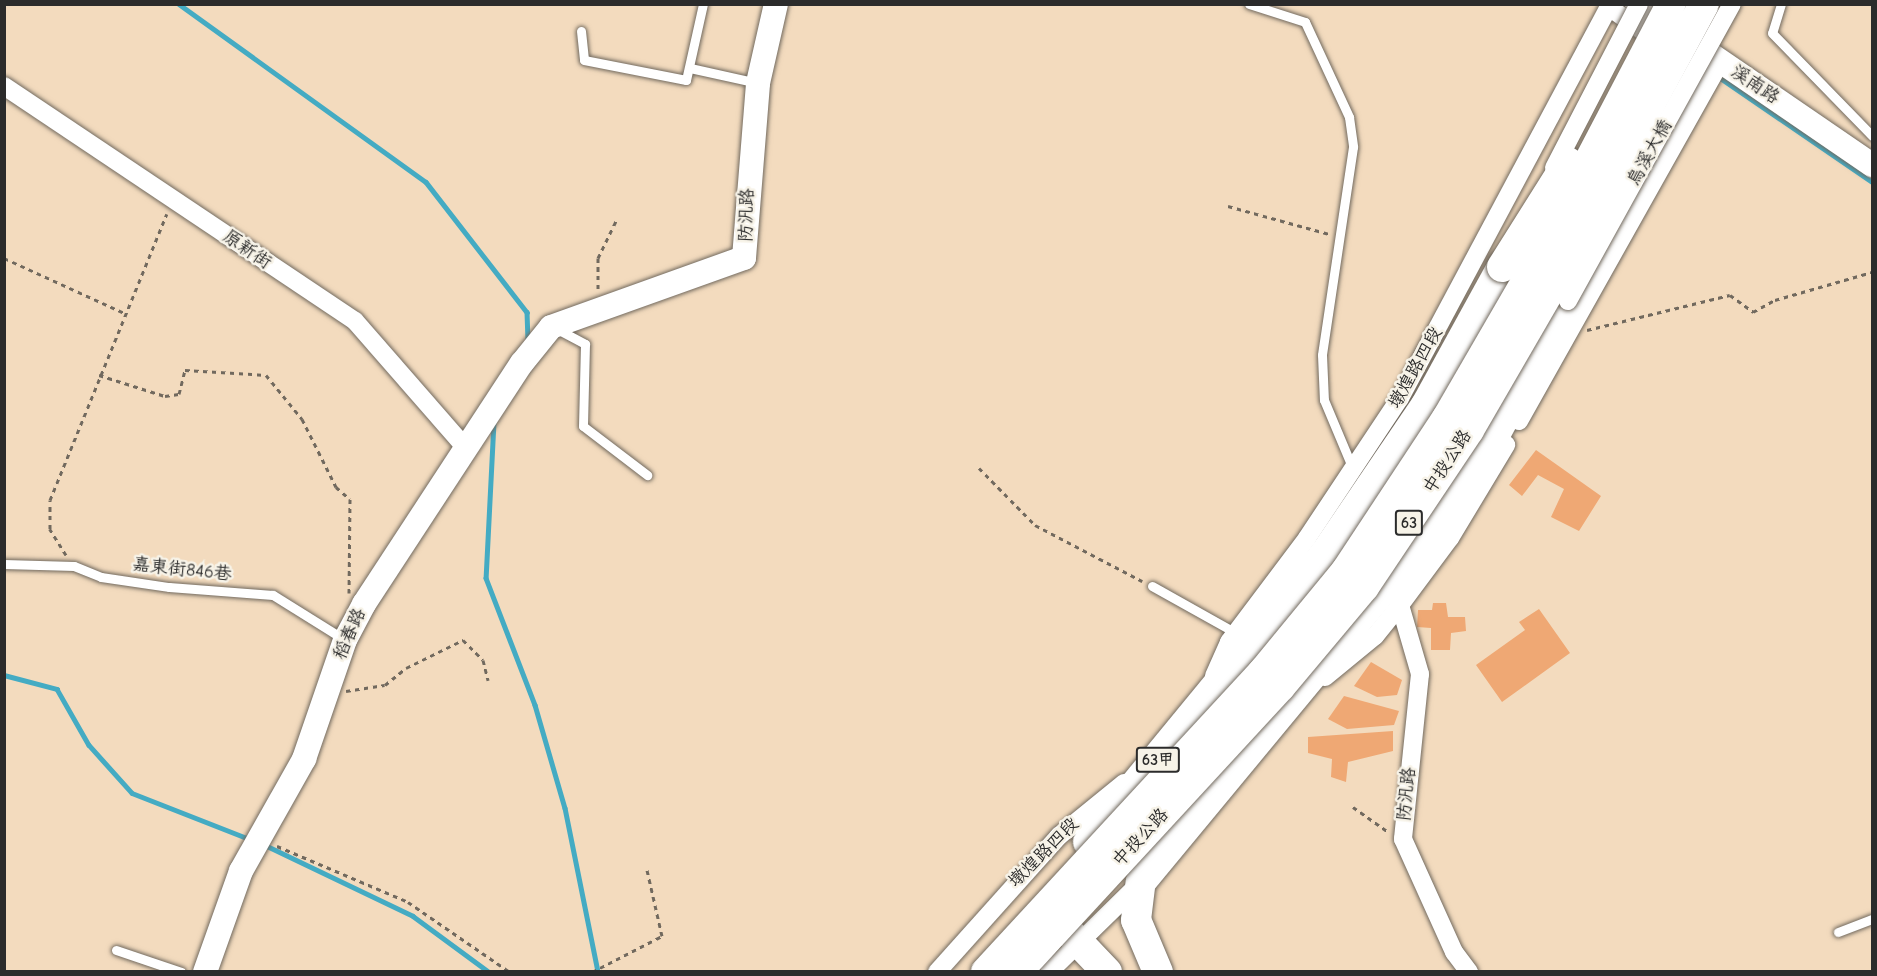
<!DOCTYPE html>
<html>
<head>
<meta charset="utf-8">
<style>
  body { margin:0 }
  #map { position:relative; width:1877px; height:976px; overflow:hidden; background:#f3dbbe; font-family:"Comic Neue","LXGW WenKai TC",sans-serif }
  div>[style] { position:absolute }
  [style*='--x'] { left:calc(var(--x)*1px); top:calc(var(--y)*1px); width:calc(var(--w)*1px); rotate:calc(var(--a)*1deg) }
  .stream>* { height:4.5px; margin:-2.25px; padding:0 2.25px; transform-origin:2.25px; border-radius:2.25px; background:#44abc3 }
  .building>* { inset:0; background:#efa874 }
  .path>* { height:3px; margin-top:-1.5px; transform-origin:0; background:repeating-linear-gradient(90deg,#71695e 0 4.5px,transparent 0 9px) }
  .roads { filter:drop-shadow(0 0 2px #71695e) drop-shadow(0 0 2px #71695e) }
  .service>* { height:9px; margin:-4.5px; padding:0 4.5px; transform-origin:4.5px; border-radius:4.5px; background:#fff }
  .minor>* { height:18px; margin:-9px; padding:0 9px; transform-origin:9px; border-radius:9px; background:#fff }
  .tertiary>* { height:24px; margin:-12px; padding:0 12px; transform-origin:12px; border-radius:12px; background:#fff }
  .primary>* { height:30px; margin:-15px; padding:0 15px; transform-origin:15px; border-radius:15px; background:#fff }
  .bridges { filter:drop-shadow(0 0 2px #71695e) drop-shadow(0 0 2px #71695e) }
  .minor-bridge>* { height:18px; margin:-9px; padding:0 9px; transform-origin:9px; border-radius:9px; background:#fff }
  .primary-bridge>* { height:30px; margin:-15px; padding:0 15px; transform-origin:15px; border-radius:15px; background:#fff }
  span { translate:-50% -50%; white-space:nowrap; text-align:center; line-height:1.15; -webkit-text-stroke:5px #f7f3e8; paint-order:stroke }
  .shield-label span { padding:2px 4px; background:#f7f3e8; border:2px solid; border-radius:4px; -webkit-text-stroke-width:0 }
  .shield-label { font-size:16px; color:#2b2b2b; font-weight:700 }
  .street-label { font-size:18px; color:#2b2b2b }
  .frame { position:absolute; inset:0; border:6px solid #2b2b2b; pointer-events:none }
</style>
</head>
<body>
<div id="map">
  <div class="stream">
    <div style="--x:179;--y:4;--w:304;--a:35.8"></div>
    <div style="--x:426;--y:182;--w:165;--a:52.2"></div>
    <div style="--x:527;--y:312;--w:30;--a:88"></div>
    <div style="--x:1716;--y:75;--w:189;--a:34.4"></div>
    <div style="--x:494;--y:422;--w:156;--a:92.9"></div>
    <div style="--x:486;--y:578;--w:136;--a:68.9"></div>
    <div style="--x:535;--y:705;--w:107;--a:73.8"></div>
    <div style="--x:565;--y:808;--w:167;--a:78.6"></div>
    <div style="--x:4;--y:675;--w:55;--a:14.8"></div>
    <div style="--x:57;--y:689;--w:64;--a:60.3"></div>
    <div style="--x:89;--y:745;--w:64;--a:48.1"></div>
    <div style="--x:132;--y:793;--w:129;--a:21.4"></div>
    <div style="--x:265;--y:845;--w:164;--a:25.6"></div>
    <div style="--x:413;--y:916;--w:94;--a:36.4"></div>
  </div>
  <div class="building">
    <div style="clip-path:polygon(1536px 450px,1601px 496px,1579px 531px,1551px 517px,1564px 489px,1538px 475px,1522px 496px,1509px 485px)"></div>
    <div style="clip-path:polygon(1433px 603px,1446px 603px,1448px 617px,1465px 617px,1466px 631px,1451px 633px,1450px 650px,1431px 650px,1431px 628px,1417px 627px,1418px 610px,1432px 610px)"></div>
    <div style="clip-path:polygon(1539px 609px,1570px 653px,1502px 702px,1476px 665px,1525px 630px,1519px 622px)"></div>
    <div style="clip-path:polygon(1371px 662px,1402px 680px,1397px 695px,1377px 697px,1354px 686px)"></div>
    <div style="clip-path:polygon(1344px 696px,1399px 711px,1394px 725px,1347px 729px,1328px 719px)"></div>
    <div style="clip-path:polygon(1393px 731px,1393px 751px,1348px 762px,1346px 782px,1331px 777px,1332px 759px,1308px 753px,1308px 737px)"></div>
  </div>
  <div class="path">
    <div style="--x:1228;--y:206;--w:105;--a:15.5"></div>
    <div style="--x:4;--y:258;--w:132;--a:24.6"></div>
    <div style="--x:598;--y:289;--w:31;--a:-90"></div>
    <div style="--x:598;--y:258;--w:41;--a:-64.1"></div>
    <div style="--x:1587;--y:330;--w:147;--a:-13.8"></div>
    <div style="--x:1730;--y:295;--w:29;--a:36"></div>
    <div style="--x:1753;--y:312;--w:25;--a:-29"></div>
    <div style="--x:1775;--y:300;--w:101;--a:-16.1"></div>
    <div style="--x:99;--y:375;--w:69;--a:17.7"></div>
    <div style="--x:165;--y:396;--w:14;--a:-8"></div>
    <div style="--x:179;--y:394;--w:25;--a:-76"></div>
    <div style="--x:185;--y:370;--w:81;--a:3.5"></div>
    <div style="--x:266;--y:375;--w:57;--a:50.7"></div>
    <div style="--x:302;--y:419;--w:76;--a:63.4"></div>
    <div style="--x:336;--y:487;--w:18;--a:41"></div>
    <div style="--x:350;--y:499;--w:94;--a:90.6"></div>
    <div style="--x:979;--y:468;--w:80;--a:45.5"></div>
    <div style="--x:1035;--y:525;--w:121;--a:27.6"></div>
    <div style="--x:66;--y:555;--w:31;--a:-122"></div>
    <div style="--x:50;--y:529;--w:29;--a:-90"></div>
    <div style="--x:50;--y:500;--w:309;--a:-67.8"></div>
    <div style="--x:346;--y:691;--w:39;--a:-9"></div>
    <div style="--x:385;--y:685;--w:27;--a:-39"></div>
    <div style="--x:406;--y:668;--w:64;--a:-26.2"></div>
    <div style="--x:463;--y:640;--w:28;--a:45"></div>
    <div style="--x:483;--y:660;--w:21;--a:76"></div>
    <div style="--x:1353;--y:807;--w:42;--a:35.2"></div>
    <div style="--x:277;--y:846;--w:142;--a:23.1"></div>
    <div style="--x:408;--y:902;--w:124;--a:34.5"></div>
    <div style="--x:592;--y:972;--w:79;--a:-27.2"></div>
    <div style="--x:662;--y:936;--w:68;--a:-102.8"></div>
  </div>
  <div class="roads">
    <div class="service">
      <div style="--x:1249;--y:4;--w:59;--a:17.8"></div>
      <div style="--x:1305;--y:22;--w:105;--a:65.1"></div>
      <div style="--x:1349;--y:117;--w:30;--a:82"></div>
      <div style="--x:1353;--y:147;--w:210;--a:98.5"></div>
      <div style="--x:1322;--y:355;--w:45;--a:87.5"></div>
      <div style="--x:1324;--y:400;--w:75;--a:67.2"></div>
      <div style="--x:1781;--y:4;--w:30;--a:107"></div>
      <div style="--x:1772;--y:33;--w:144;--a:45.8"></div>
      <div style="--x:581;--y:31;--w:29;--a:84"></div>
      <div style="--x:584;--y:60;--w:104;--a:11.1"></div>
      <div style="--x:686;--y:80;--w:78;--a:-77.4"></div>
      <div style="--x:690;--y:68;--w:70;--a:12.4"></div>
      <div style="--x:557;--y:329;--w:32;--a:28"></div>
      <div style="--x:585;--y:344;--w:82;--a:91.4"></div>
      <div style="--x:583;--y:426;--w:81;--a:37.4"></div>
      <div style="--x:4;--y:564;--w:70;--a:1.6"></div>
      <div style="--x:74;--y:566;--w:29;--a:22"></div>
      <div style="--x:101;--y:577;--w:69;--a:8.4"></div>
      <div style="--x:169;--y:587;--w:104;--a:4.4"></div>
      <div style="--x:273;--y:595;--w:85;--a:32"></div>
      <div style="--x:1152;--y:586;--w:96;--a:29.2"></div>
      <div style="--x:1838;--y:932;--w:36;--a:-21"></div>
      <div style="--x:116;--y:950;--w:69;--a:18.7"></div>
    </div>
    <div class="minor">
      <div style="--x:1609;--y:7;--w:62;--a:35.8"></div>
      <div style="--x:4;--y:86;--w:422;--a:33.8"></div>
      <div style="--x:355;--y:321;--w:164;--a:48.9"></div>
      <div style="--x:1519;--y:421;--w:413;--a:-60.7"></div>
      <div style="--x:1400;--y:605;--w:72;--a:73.8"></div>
      <div style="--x:1420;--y:674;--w:166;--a:95.9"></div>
      <div style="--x:1403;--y:839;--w:124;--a:65.7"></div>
      <div style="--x:1454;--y:952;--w:25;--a:53"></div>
      <div style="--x:1214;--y:676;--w:37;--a:-66"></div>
      <div style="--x:1229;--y:642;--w:130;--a:-53.1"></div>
      <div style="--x:1307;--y:538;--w:168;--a:-56.4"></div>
      <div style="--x:1400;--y:398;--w:446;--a:-61.9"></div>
      <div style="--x:1325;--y:677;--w:65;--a:-39.4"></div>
      <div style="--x:1375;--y:636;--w:40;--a:-51"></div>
      <div style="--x:1400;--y:605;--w:84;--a:-53.3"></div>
      <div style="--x:1450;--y:538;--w:109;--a:-58.9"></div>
      <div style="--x:937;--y:972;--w:183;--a:-48.1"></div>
      <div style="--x:1059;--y:836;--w:84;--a:-39.2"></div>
      <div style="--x:1049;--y:972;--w:129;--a:-44.4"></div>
    </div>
    <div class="tertiary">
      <div style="--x:1637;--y:4;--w:285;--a:34.4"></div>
      <div style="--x:205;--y:972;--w:107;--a:-70.4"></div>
      <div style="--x:241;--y:871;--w:129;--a:-60.6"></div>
      <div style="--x:304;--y:759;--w:126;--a:-71"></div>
      <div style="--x:345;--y:640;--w:41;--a:-62.2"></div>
      <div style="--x:364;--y:604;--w:288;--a:-56.8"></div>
      <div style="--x:522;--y:363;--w:46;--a:-51.1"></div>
      <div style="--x:551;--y:327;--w:205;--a:-19.7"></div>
      <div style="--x:744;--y:258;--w:176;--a:-85.4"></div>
      <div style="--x:758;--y:83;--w:81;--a:-77.2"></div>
    </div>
    <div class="primary">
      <div style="--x:1088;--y:842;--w:372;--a:-50.6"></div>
      <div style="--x:1324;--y:555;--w:181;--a:-55.8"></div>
      <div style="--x:1426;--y:405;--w:158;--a:-61.2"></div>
      <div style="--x:1059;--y:899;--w:32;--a:76"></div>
      <div style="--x:1067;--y:930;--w:58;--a:46.4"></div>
      <div style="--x:1158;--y:972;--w:56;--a:-112.9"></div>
      <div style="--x:1136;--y:920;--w:38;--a:-83"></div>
      <div style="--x:1141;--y:882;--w:462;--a:-50.4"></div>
      <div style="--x:1436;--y:526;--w:98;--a:-56.6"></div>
      <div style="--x:1490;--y:444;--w:163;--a:-61.4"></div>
    </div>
  </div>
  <div class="bridges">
    <div class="minor-bridge">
      <div style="--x:1554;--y:168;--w:185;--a:-62.6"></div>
      <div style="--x:1568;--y:301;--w:339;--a:-61.1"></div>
    </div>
    <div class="primary-bridge">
      <div style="--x:1502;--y:267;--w:124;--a:-57.8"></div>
      <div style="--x:986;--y:972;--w:408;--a:-47.3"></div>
      <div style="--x:1263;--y:672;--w:131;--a:-50.6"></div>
      <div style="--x:1346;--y:571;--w:183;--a:-56.6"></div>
      <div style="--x:1447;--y:418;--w:160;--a:-59.9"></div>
      <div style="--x:1527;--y:280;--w:311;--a:-62.4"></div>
      <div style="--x:1017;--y:972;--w:388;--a:-47.3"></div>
      <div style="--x:1280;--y:687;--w:131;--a:-50"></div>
      <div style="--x:1364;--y:587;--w:189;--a:-56.2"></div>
      <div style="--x:1469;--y:430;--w:160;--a:-59.9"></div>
      <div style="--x:1549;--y:292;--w:327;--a:-61.7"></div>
    </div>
  </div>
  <div class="shield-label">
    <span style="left:1409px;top:523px">63</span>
    <span style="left:1158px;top:760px">63甲</span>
  </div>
  <div class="street-label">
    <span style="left:1755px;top:85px;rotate:34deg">溪南路</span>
    <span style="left:1650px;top:153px;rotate:-61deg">烏溪大橋</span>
    <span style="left:747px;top:215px;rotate:-88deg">防汎路</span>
    <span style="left:247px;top:250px;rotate:34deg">原新街</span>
    <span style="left:1416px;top:368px;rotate:-61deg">墩煌路四段</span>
    <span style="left:1448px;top:462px;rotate:-57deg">中投公路</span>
    <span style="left:182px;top:570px;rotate:6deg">嘉東街846巷</span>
    <span style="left:350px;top:634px;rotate:-66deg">稻春路</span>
    <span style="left:1407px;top:794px;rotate:-84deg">防汎路</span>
    <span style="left:1141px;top:838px;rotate:-47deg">中投公路</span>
    <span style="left:1044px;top:853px;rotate:-45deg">墩煌路四段</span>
  </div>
  <div class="frame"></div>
</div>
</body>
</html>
